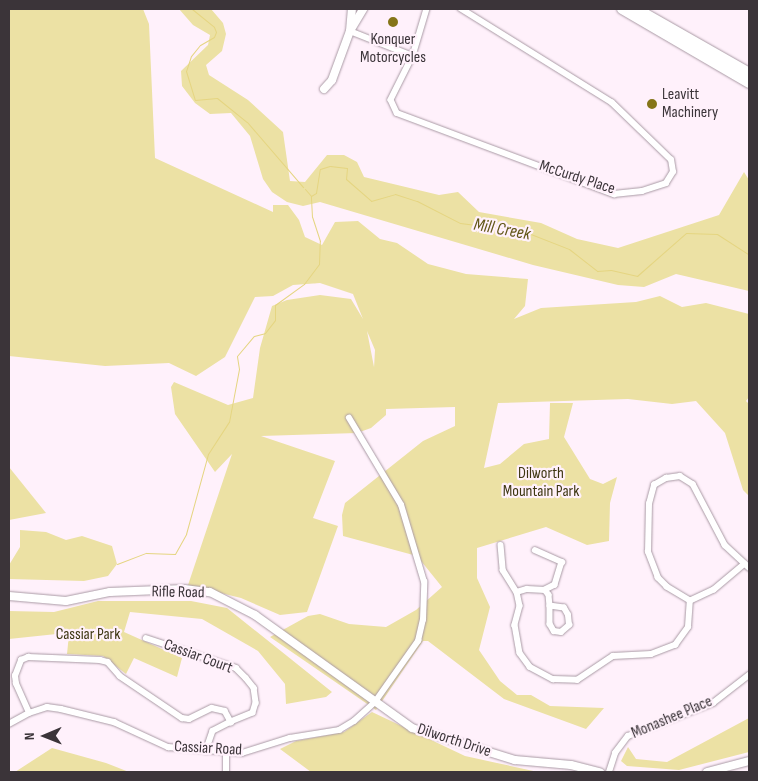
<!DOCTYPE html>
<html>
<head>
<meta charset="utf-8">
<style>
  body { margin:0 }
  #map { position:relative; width:758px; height:781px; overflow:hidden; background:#fff1fb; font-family:"Sofia Sans Condensed",sans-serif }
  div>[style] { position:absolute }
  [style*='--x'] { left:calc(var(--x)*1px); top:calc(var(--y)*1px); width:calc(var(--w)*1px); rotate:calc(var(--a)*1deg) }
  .green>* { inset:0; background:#ece1a4 }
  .stream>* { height:1px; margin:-0.5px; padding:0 0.5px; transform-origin:0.5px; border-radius:0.5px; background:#e5d581 }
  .roads { filter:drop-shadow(0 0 1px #aa9aa5) drop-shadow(0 0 1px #aa9aa5) }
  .street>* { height:5.5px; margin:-2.75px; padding:0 2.75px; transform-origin:2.75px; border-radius:2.75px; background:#fff }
  .secondary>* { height:8px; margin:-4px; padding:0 4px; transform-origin:4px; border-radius:4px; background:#fff }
  .highway>* { height:10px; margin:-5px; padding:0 5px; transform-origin:5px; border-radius:5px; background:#fff }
  .dots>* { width:14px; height:14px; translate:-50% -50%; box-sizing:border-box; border:2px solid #fff1fb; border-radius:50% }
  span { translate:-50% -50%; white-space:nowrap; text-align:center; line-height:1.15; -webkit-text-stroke:4.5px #fff1fb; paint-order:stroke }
  .poi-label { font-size:16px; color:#3b3439 }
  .left { translate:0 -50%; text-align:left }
  .street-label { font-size:16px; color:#3b3439 }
  .park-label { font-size:16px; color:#3d3611 }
  .water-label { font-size:18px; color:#635819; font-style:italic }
  .frame { position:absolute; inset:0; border:10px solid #3b3439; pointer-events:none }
  .north { position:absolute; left:20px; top:711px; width:50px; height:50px; -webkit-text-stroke:4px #fff1fb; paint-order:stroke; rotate:269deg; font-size:14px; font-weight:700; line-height:20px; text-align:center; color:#3b3439 }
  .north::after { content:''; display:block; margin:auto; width:18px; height:22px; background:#3b3439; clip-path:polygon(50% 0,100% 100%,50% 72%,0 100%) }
</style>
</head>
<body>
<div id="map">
  <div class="green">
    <div style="clip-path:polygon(evenodd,9px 9px,143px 9px,149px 24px,155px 158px,273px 212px,273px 205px,288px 205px,299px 220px,305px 237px,322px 245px,335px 222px,358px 221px,380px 239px,397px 243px,428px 264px,466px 274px,528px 279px,525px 306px,514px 319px,541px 308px,636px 302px,660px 296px,682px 307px,706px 303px,749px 314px,749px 397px,746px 401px,749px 404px,749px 496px,743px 490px,725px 433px,696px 401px,672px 404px,628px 399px,498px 403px,484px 468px,500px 464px,524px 444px,549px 439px,550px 403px,573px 403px,564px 437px,590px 479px,603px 484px,617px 477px,610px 503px,609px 541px,587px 545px,546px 527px,477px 548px,477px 578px,490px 607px,479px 650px,500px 681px,517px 695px,531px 695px,550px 706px,604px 708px,586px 729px,504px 699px,428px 641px,423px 641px,376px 710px,270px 637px,308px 616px,320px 614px,349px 624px,386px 627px,416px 610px,442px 587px,417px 556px,343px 536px,342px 515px,345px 503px,423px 441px,455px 426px,455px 407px,386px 409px,386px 415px,371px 428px,357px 433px,261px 436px,335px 461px,313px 518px,338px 526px,307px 612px,280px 615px,241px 598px,188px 585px,232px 454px,215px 472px,175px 414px,171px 387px,174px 382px,228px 405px,253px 398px,260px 348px,272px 306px,287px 300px,320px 295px,351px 299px,363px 319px,353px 294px,320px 283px,293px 285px,273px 296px,255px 297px,225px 357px,196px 376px,169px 363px,105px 366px,9px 356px,9px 9px,367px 331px,375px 350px,374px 368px,374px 367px,367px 331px)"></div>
    <div style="clip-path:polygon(179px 9px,211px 9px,223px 23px,226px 34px,222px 51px,206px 65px,209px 75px,248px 100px,283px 132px,290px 181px,305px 182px,327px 155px,344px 155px,357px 162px,364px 177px,439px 195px,458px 192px,479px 212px,541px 223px,577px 239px,618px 248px,719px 215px,744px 172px,749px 180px,749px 291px,676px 274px,644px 287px,618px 285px,533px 265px,320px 202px,303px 206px,287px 202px,272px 192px,263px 179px,250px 136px,231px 113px,210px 114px,195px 103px,182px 86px,181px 71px,208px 45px,210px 35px,193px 25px)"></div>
    <div style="clip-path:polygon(9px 467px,46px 513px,9px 520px)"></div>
    <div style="clip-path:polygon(20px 530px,46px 532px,66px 540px,82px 536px,112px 546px,117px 564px,108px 576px,84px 581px,9px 579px,9px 565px,20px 547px)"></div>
    <div style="clip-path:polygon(98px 601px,191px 601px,227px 608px,332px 692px,326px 697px,286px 704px,285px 684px,258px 651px,202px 619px,130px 612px,124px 632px,182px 658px,177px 677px,134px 658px,126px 674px,103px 656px,67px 654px,69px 634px,66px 633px,9px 639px,9px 611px,54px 612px)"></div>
    <div style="clip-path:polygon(372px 712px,465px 756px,538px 772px,311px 772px,280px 749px,296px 741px,344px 732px)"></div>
    <div style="clip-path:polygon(749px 718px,749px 752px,679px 770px,627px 766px,621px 761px,628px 747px,636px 759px,667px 762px)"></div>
    <div style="clip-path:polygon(52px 748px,106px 763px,129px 772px,15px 772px)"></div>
  </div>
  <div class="stream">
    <div style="--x:192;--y:9;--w:28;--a:39"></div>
    <div style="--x:214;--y:27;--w:5;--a:68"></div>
    <div style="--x:216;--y:32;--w:5;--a:112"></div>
    <div style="--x:214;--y:37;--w:16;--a:150"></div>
    <div style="--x:200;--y:45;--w:14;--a:129"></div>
    <div style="--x:191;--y:56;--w:16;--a:108"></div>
    <div style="--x:186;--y:71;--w:30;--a:73"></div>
    <div style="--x:195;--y:100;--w:22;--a:-5"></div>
    <div style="--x:217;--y:98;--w:38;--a:39"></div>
    <div style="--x:247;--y:122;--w:86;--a:49.3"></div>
    <div style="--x:305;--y:189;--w:9;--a:49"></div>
    <div style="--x:311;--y:196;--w:6;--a:-31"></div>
    <div style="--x:316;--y:193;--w:24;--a:-81"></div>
    <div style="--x:320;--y:169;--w:10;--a:-17"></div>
    <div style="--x:330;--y:166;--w:17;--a:7"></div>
    <div style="--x:347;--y:168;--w:11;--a:95"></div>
    <div style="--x:346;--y:179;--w:33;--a:41"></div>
    <div style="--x:371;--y:201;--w:25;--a:-16"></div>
    <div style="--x:395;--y:194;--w:23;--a:18"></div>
    <div style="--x:417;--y:201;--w:48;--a:27.1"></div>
    <div style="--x:460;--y:223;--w:64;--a:7.2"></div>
    <div style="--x:523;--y:231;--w:49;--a:21.4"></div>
    <div style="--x:569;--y:249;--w:36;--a:38"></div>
    <div style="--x:597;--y:271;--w:14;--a:-4"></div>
    <div style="--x:611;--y:270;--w:27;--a:13"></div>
    <div style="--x:637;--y:276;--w:65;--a:-41.3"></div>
    <div style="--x:686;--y:233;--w:31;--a:2"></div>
    <div style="--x:717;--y:234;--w:38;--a:33"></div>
    <div style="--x:117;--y:564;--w:31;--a:-21"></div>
    <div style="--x:146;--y:553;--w:29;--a:2"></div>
    <div style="--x:175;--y:554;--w:23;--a:-61"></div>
    <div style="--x:186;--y:534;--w:83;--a:-74.6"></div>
    <div style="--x:208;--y:454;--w:38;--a:-57"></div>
    <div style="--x:229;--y:422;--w:54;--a:-79.3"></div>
    <div style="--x:239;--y:369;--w:13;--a:-99"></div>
    <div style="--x:237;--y:356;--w:26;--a:-50"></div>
    <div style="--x:254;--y:336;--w:11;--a:-15"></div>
    <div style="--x:265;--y:333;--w:16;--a:-52"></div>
    <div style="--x:275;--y:320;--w:15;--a:-90"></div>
    <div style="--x:275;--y:305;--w:36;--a:-36"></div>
    <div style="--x:304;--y:284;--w:25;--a:-53"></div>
    <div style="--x:319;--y:264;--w:23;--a:-88"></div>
    <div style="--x:320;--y:241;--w:25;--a:-108"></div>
    <div style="--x:312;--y:217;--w:21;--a:-93"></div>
  </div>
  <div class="roads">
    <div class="street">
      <div style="--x:427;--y:9;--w:49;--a:106.6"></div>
      <div style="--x:413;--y:56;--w:49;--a:116.6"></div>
      <div style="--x:391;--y:100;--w:14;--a:65"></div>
      <div style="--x:397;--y:113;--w:232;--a:20.5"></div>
      <div style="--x:614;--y:194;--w:28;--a:-6"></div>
      <div style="--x:642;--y:191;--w:25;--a:-18"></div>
      <div style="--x:666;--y:183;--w:13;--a:-58"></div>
      <div style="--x:673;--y:172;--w:12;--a:-99"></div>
      <div style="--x:671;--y:160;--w:82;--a:-136"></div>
      <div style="--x:612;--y:103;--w:178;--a:-148.1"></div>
      <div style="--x:350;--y:31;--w:68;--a:21.6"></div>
      <div style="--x:501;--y:545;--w:25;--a:85"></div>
      <div style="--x:503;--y:570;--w:26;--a:58"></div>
      <div style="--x:517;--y:592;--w:14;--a:78"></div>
      <div style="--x:520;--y:606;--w:20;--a:105"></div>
      <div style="--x:515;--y:625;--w:28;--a:80"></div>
      <div style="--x:520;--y:653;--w:17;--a:54"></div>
      <div style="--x:530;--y:667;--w:26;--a:28"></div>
      <div style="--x:553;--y:679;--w:24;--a:2"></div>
      <div style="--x:577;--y:680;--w:43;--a:-33.7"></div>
      <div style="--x:613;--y:656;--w:38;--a:-3"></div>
      <div style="--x:651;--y:654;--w:26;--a:-21"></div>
      <div style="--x:675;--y:645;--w:22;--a:-54"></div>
      <div style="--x:688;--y:627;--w:26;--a:-86"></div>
      <div style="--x:535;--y:550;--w:30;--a:24"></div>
      <div style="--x:562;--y:562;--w:24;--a:107"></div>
      <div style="--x:555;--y:585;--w:11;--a:153"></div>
      <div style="--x:745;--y:564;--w:40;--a:140"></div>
      <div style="--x:714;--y:590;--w:26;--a:155"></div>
      <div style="--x:690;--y:601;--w:27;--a:-149"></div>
      <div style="--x:667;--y:587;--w:13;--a:-135"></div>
      <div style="--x:658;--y:578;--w:28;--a:-111"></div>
      <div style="--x:648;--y:552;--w:48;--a:-88.8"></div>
      <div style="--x:649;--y:504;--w:20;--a:-75"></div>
      <div style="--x:654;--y:485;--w:14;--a:-30"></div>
      <div style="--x:666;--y:478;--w:14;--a:-8"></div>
      <div style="--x:680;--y:476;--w:15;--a:32"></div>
      <div style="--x:693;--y:484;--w:69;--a:62.3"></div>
      <div style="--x:725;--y:545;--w:33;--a:43"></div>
      <div style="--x:517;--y:592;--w:10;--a:-17"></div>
      <div style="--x:527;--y:589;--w:18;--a:3"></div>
      <div style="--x:545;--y:590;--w:6;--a:51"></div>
      <div style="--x:549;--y:595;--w:11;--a:85"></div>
      <div style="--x:550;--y:606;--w:18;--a:90"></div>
      <div style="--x:550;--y:624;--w:8;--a:60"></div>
      <div style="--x:554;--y:631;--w:7;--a:8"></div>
      <div style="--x:561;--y:632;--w:11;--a:-41"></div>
      <div style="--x:569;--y:625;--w:10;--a:-96"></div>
      <div style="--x:568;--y:615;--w:8;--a:-120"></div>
      <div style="--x:564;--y:608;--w:14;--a:-172"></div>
      <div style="--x:146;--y:638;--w:95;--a:18.4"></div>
      <div style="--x:236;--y:668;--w:14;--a:45"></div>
      <div style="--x:246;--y:678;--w:13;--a:51"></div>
      <div style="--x:254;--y:688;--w:15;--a:82"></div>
      <div style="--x:256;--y:703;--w:10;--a:107"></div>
      <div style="--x:253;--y:713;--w:24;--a:158"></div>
      <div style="--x:29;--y:713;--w:32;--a:-114"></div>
      <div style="--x:16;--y:684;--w:8;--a:-97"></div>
      <div style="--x:15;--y:676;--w:17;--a:-69"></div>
      <div style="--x:21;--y:660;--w:8;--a:-23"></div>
      <div style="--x:28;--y:657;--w:72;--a:2.4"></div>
      <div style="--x:100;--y:660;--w:8;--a:14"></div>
      <div style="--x:108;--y:662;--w:18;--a:49"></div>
      <div style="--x:120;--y:676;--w:75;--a:34.1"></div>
      <div style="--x:182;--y:718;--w:7;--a:8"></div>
      <div style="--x:189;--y:719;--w:25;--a:-26"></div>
      <div style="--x:212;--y:708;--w:13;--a:13"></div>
      <div style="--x:225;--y:711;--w:13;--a:61"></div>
      <div style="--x:231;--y:722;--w:20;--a:153"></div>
      <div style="--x:213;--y:731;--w:21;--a:109"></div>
      <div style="--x:9;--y:724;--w:23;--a:-29"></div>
      <div style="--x:29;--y:713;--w:19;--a:-18"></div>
      <div style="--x:47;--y:707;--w:14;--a:8"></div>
      <div style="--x:61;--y:709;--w:55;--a:13.8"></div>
      <div style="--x:114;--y:722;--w:60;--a:24.8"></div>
      <div style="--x:168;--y:747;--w:74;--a:4.6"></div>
      <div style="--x:242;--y:753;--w:50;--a:-17.4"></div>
      <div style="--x:290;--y:738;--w:50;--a:-9.3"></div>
      <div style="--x:339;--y:730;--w:17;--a:-31"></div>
      <div style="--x:354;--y:721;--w:28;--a:-42"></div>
      <div style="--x:375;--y:702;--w:75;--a:-54.8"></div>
      <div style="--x:418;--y:641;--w:22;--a:-77"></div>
      <div style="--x:423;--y:620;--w:38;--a:-88"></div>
      <div style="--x:424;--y:582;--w:80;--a:-106.6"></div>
      <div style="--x:401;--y:505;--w:101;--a:-120.9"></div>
      <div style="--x:226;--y:772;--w:19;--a:-90"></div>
      <div style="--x:609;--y:772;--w:20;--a:-72"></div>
      <div style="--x:615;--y:753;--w:21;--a:-53"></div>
      <div style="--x:628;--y:736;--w:91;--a:-21.2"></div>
      <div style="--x:713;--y:703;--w:46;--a:-37.9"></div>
    </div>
    <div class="secondary">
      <div style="--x:350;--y:31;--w:22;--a:-85"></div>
      <div style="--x:324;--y:89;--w:12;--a:-48"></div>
      <div style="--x:332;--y:80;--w:52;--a:-69.8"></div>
      <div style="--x:350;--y:31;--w:26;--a:-59"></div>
      <div style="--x:9;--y:596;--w:57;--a:5"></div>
      <div style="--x:66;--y:601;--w:45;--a:-11.6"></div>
      <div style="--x:110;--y:592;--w:74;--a:-2.3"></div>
      <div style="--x:184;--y:589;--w:26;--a:7"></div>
      <div style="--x:210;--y:592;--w:51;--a:27.1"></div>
      <div style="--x:255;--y:615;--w:193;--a:35.7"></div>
      <div style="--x:412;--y:728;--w:108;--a:17.3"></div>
      <div style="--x:515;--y:760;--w:56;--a:5.1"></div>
      <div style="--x:571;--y:765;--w:30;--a:14"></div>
      <div style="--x:707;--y:772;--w:43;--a:-14.7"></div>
    </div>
    <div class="highway">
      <div style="--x:622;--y:9;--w:147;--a:30.2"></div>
      <div style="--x:637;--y:9;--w:129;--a:29.7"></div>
    </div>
  </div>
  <div class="dots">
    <div style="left:393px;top:22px;background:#857518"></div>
    <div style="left:652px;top:104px;background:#857518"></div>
  </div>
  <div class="poi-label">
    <span style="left:393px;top:49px">Konquer<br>Motorcycles</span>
    <span class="left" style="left:662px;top:104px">Leavitt<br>Machinery</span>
  </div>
  <div class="street-label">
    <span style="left:577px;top:178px;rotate:18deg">McCurdy Place</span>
    <span style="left:178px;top:593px;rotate:1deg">Rifle Road</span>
    <span style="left:198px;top:657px;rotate:20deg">Cassiar Court</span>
    <span style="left:672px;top:718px;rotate:-23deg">Monashee Place</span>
    <span style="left:454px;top:741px;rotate:18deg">Dilworth Drive</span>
    <span style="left:208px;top:749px;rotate:3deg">Cassiar Road</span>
  </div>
  <div class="park-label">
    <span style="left:541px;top:483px">Dilworth<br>Mountain Park</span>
    <span style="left:88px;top:635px">Cassiar Park</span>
  </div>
  <div class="water-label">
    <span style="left:502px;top:230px;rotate:10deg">Mill Creek</span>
  </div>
  <div class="frame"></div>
  <div class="north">N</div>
</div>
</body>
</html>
